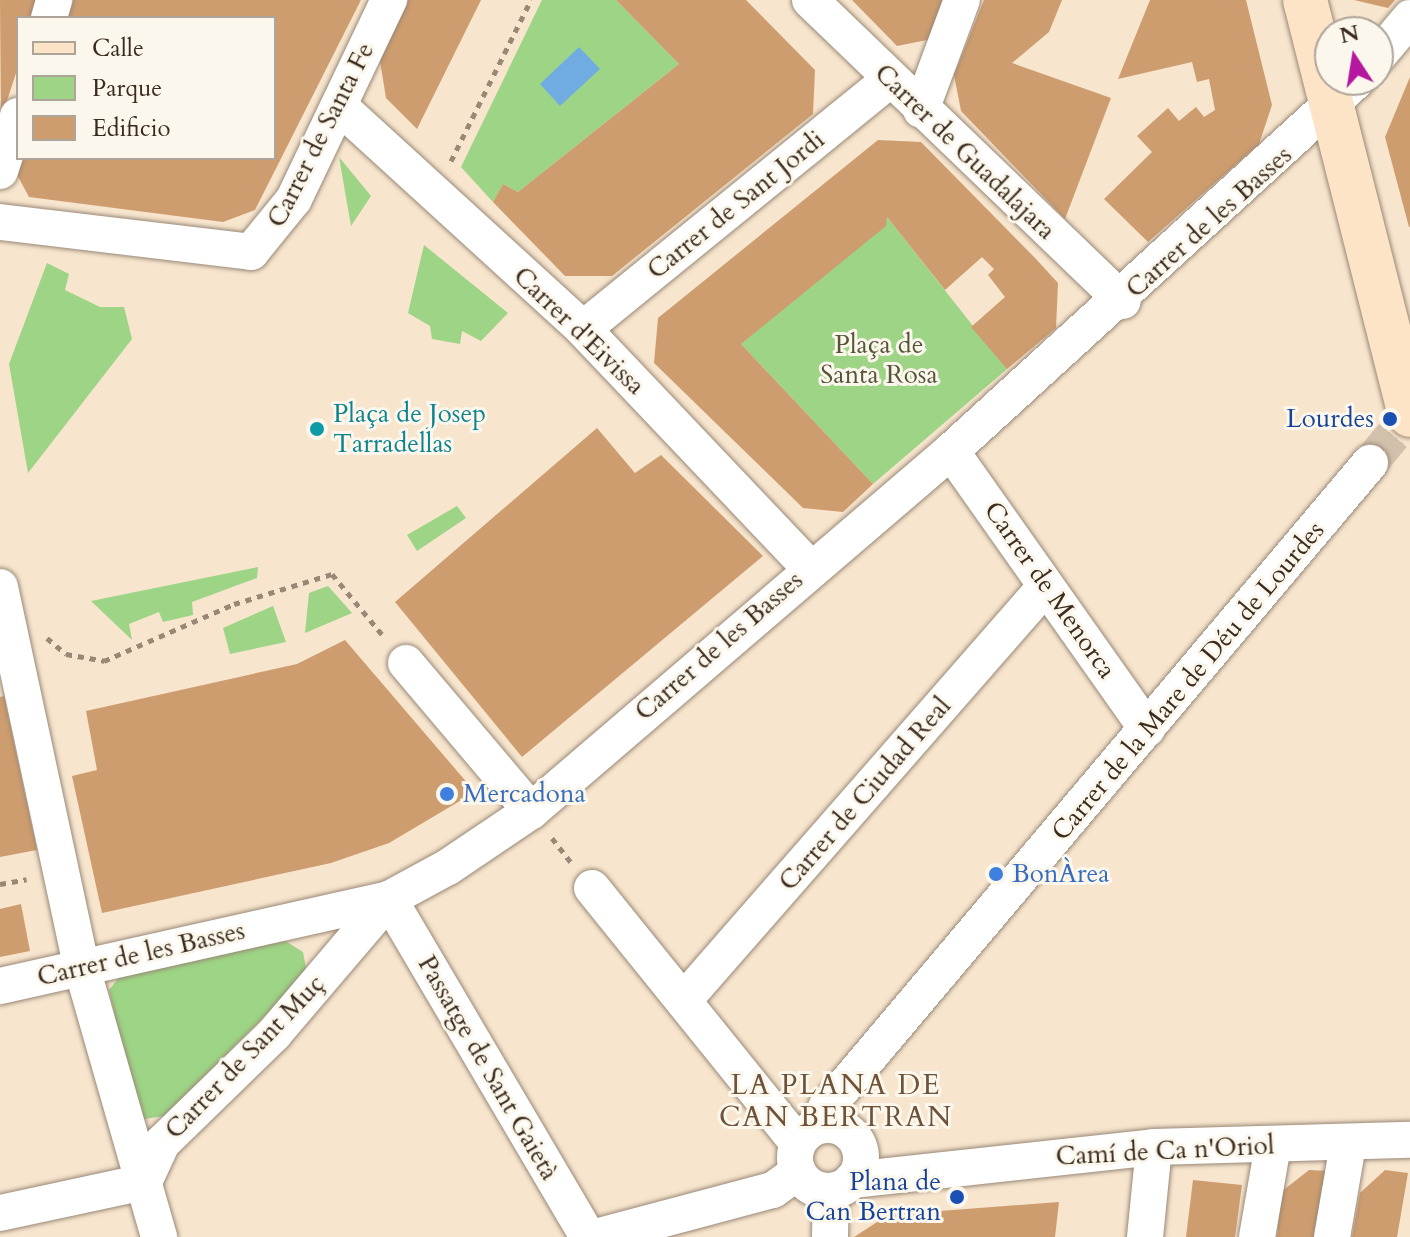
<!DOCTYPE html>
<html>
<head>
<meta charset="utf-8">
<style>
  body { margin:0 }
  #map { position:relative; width:1410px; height:1237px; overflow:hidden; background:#f7e5ce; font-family:Cardo,serif }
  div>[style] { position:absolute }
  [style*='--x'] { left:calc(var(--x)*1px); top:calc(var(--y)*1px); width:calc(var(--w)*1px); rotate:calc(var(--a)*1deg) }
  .green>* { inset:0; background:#9dd485 }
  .water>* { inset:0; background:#70ace1 }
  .building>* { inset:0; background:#ce9d6f }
  .street-tunnel>* { height:36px; margin-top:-18px; transform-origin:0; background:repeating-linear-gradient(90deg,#d1c0ab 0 36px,transparent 0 54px) }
  .path>* { height:5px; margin-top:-2.5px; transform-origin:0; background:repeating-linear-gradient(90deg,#998876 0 6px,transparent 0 12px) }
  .roads { filter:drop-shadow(0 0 2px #998876) drop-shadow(0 0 2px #998876) }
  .street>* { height:36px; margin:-18px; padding:0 18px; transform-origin:18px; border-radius:18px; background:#fff }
  .street>.ring { margin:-18px; padding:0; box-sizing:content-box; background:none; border:36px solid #fff; border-radius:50% }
  .secondary>* { height:44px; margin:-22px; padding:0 22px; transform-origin:22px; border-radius:22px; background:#fee4c6 }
  .dots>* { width:22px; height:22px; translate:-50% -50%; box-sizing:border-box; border:4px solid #fbf7ec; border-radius:50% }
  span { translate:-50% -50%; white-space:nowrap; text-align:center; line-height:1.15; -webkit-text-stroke:6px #fbf7ec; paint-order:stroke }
  .street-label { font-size:26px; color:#3b2a1e }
  .park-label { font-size:26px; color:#545438 }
  .culture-label { font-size:26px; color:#0d838f }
  .left { translate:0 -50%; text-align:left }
  .transit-label { font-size:26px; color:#164399 }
  .right { translate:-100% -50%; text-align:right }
  .shop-label { font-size:26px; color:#366cbe }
  .neighbourhood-label { font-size:28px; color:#6e523a; letter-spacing:2px }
  .legend { position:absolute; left:16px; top:16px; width:260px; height:144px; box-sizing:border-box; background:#fbf7ec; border:2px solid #aea59a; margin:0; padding:10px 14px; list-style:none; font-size:24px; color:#3b2a1e }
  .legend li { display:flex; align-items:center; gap:16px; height:40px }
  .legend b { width:40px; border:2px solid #aea59a }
  .north { position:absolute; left:1314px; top:16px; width:80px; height:80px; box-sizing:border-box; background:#fbf7ec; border:2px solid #aea59a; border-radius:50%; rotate:348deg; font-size:22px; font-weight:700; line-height:32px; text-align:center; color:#3b2a1e }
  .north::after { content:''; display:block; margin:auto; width:28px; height:36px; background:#b5179e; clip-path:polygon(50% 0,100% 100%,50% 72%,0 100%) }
</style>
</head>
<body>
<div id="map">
  <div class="green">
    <div style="clip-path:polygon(542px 0,616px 0,679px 64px,518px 192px,503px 184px,493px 202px,461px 167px)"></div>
    <div style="clip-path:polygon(339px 157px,371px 196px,351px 226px)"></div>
    <div style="clip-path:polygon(887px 217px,1007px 369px,873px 484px,741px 344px)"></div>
    <div style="clip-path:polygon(424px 245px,508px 313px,481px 341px,462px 331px,460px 344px,432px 339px,430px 326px,408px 313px)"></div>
    <div style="clip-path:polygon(47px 263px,69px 274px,65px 290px,100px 307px,124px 307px,132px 339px,28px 473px,9px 364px)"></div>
    <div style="clip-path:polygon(457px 506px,466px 518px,417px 551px,407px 535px)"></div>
    <div style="clip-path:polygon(258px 567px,257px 578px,192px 602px,193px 615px,163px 622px,159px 612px,129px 624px,132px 640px,91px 601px)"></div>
    <div style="clip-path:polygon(328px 586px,352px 613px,305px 633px,309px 593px)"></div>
    <div style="clip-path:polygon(273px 606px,286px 642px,230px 654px,223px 628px)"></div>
    <div style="clip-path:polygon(279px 937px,303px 952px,307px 974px,164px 1116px,145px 1119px,136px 1108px,109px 990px,128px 966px)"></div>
  </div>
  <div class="water">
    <div style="clip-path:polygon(579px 47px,600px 69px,560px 106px,540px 84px)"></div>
  </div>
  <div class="building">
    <div style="clip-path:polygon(0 0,37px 0,32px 18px,18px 18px,18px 67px,1px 119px)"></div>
    <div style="clip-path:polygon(69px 0,361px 0,255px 210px,223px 222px,29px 197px,15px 171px,19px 158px,274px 158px,274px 18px,63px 18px)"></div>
    <div style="clip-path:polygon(406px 0,481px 0,417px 129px,386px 98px,379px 55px)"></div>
    <div style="clip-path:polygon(616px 0,746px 0,815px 70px,813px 114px,612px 276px,565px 276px,493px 202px,503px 184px,518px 192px,679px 64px)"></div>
    <div style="clip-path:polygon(852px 0,950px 0,937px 38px,897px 46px)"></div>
    <div style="clip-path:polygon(984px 0,1062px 0,1049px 32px,1012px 63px,1111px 98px,1065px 219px,961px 111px,954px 75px)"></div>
    <div style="clip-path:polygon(1150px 0,1246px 0,1272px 105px,1259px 144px,1148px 242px,1104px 199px,1152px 152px,1137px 136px,1168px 108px,1179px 121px,1196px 107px,1204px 117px,1215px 110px,1209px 79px,1197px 82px,1192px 62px,1118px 79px)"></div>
    <div style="clip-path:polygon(1354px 0,1395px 0,1388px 8px)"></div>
    <div style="clip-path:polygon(1410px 77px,1410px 227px,1409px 227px,1385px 137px)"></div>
    <div style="clip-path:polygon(878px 140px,921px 142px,1036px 259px,1058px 283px,1056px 328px,1007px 369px,971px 327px,1005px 297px,988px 275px,994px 269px,982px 257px,945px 290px,887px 217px,886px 226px,741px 344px,873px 484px,843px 512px,803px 508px,654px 363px,658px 318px)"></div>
    <div style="clip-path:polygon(597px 428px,635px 473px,661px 455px,763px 556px,522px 757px,395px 602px)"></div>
    <div style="clip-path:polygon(345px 640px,475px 792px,389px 843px,331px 863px,102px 913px,72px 776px,97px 770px,86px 711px,297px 664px)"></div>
    <div style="clip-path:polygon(4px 696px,37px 850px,0 857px,0 697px)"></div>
    <div style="clip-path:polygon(21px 904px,30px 951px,0 957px,0 909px)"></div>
    <div style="clip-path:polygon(1309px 1170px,1329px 1171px,1318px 1237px,1277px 1237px,1281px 1192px)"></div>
    <div style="clip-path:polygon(1385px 1170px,1408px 1173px,1397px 1237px,1352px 1237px,1360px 1193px)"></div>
    <div style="clip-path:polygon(1193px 1180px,1242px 1185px,1235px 1237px,1186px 1237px)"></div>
    <div style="clip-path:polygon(1059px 1202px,1055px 1237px,854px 1237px,888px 1215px)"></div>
  </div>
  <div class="street-tunnel">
    <div style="--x:1370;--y:463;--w:62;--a:-50.2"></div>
  </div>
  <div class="path">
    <div style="--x:451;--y:161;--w:180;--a:-63.6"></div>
    <div style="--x:47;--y:638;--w:25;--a:40"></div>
    <div style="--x:66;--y:654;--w:39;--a:10"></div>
    <div style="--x:104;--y:661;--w:142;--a:-23.7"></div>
    <div style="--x:234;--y:604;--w:102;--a:-17"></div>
    <div style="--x:332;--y:574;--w:83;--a:50.4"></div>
    <div style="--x:552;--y:838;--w:31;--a:52"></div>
    <div style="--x:0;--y:884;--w:27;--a:-10"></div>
  </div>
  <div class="roads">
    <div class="street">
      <div style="--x:810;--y:0;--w:434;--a:43.9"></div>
      <div style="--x:49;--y:18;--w:19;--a:-74"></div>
      <div style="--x:1378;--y:56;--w:50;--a:-49.9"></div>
      <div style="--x:339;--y:106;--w:331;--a:42.4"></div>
      <div style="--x:583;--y:329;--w:328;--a:46.5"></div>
      <div style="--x:921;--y:110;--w:117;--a:-69.6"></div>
      <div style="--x:0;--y:171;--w:58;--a:-71.9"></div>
      <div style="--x:0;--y:222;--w:253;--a:6.8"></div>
      <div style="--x:251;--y:252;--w:68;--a:-50.9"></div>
      <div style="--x:294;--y:199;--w:221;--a:-64.5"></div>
      <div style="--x:583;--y:329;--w:395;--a:-39.1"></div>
      <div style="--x:951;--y:451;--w:340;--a:54.8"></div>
      <div style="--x:0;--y:587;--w:390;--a:77.9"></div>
      <div style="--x:82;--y:968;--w:280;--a:74"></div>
      <div style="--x:406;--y:663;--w:194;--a:49.8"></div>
      <div style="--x:592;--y:888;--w:328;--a:51.1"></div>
      <div style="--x:0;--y:986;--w:399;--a:-12.6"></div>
      <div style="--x:389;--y:899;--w:67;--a:-28.5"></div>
      <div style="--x:448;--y:867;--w:100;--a:-34"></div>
      <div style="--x:531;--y:811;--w:553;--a:-40.6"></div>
      <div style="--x:951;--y:451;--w:550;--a:-42.42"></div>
      <div style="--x:684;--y:1000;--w:549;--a:-48.84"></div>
      <div style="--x:822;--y:1125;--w:17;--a:-77"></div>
      <div style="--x:826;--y:1108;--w:844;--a:-49.86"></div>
      <div class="ring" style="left:795px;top:1125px;width:30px;height:30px"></div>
      <div style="--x:852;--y:1180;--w:304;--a:-6.2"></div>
      <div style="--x:1154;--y:1147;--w:256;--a:-1.6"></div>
      <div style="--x:0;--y:1213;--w:147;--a:-12.1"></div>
      <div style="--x:144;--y:1182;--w:43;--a:-65.2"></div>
      <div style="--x:162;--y:1143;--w:156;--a:-44.2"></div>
      <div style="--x:274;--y:1034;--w:177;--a:-49.6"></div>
      <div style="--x:389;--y:899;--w:392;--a:59.5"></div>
      <div style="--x:596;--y:1237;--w:183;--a:-14.9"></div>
      <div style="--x:773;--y:1190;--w:31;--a:-36"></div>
      <div style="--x:830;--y:1237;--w:46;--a:-88.8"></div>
      <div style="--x:1145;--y:1237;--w:90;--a:-84.3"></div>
      <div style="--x:1257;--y:1237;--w:93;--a:-80.1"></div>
      <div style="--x:1332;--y:1237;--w:94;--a:-80.2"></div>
    </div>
    <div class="secondary">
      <div style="--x:1305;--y:0;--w:428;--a:75.8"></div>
    </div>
  </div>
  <div class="dots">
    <div style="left:1390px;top:419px;background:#1a4fb4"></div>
    <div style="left:317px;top:429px;background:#0f9aa8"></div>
    <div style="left:447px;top:794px;background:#3f7fe0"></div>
    <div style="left:996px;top:874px;background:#3f7fe0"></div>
    <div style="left:957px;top:1197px;background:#1a4fb4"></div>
  </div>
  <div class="street-label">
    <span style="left:321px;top:135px;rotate:-63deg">Carrer de Santa Fe</span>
    <span style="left:965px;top:152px;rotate:44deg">Carrer de Guadalajara</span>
    <span style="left:736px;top:205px;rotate:-39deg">Carrer de Sant Jordi</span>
    <span style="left:1209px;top:222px;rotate:-42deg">Carrer de les Basses</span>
    <span style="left:579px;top:331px;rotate:44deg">Carrer d'Eivissa</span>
    <span style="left:1050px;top:590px;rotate:55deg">Carrer de Menorca</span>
    <span style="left:719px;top:646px;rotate:-41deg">Carrer de les Basses</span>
    <span style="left:1188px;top:681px;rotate:-50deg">Carrer de la Mare de Déu de Lourdes</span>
    <span style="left:865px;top:794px;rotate:-49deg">Carrer de Ciudad Real</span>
    <span style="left:141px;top:954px;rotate:-13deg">Carrer de les Basses</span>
    <span style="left:245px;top:1057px;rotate:-46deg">Carrer de Sant Muç</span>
    <span style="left:488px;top:1068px;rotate:60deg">Passatge de Sant Gaietà</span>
    <span style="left:1165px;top:1151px;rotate:-3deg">Camí de Ca n'Oriol</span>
  </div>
  <div class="park-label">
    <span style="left:879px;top:360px">Plaça de<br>Santa Rosa</span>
  </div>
  <div class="culture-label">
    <span class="left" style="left:333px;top:429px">Plaça de Josep<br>Tarradellas</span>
  </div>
  <div class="transit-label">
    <span class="right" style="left:1374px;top:419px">Lourdes</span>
    <span class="right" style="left:941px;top:1197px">Plana de<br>Can Bertran</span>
  </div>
  <div class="shop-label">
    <span class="left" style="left:463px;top:794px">Mercadona</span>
    <span class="left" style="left:1012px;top:874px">BonÀrea</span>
  </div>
  <div class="neighbourhood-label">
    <span style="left:836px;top:1101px">LA PLANA DE<br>CAN BERTRAN</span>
  </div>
  <ul class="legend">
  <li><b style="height:10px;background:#fee4c6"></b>Calle</li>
  <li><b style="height:22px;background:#9dd485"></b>Parque</li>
  <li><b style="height:22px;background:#ce9d6f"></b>Edificio</li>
  </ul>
  <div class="north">N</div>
</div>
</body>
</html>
